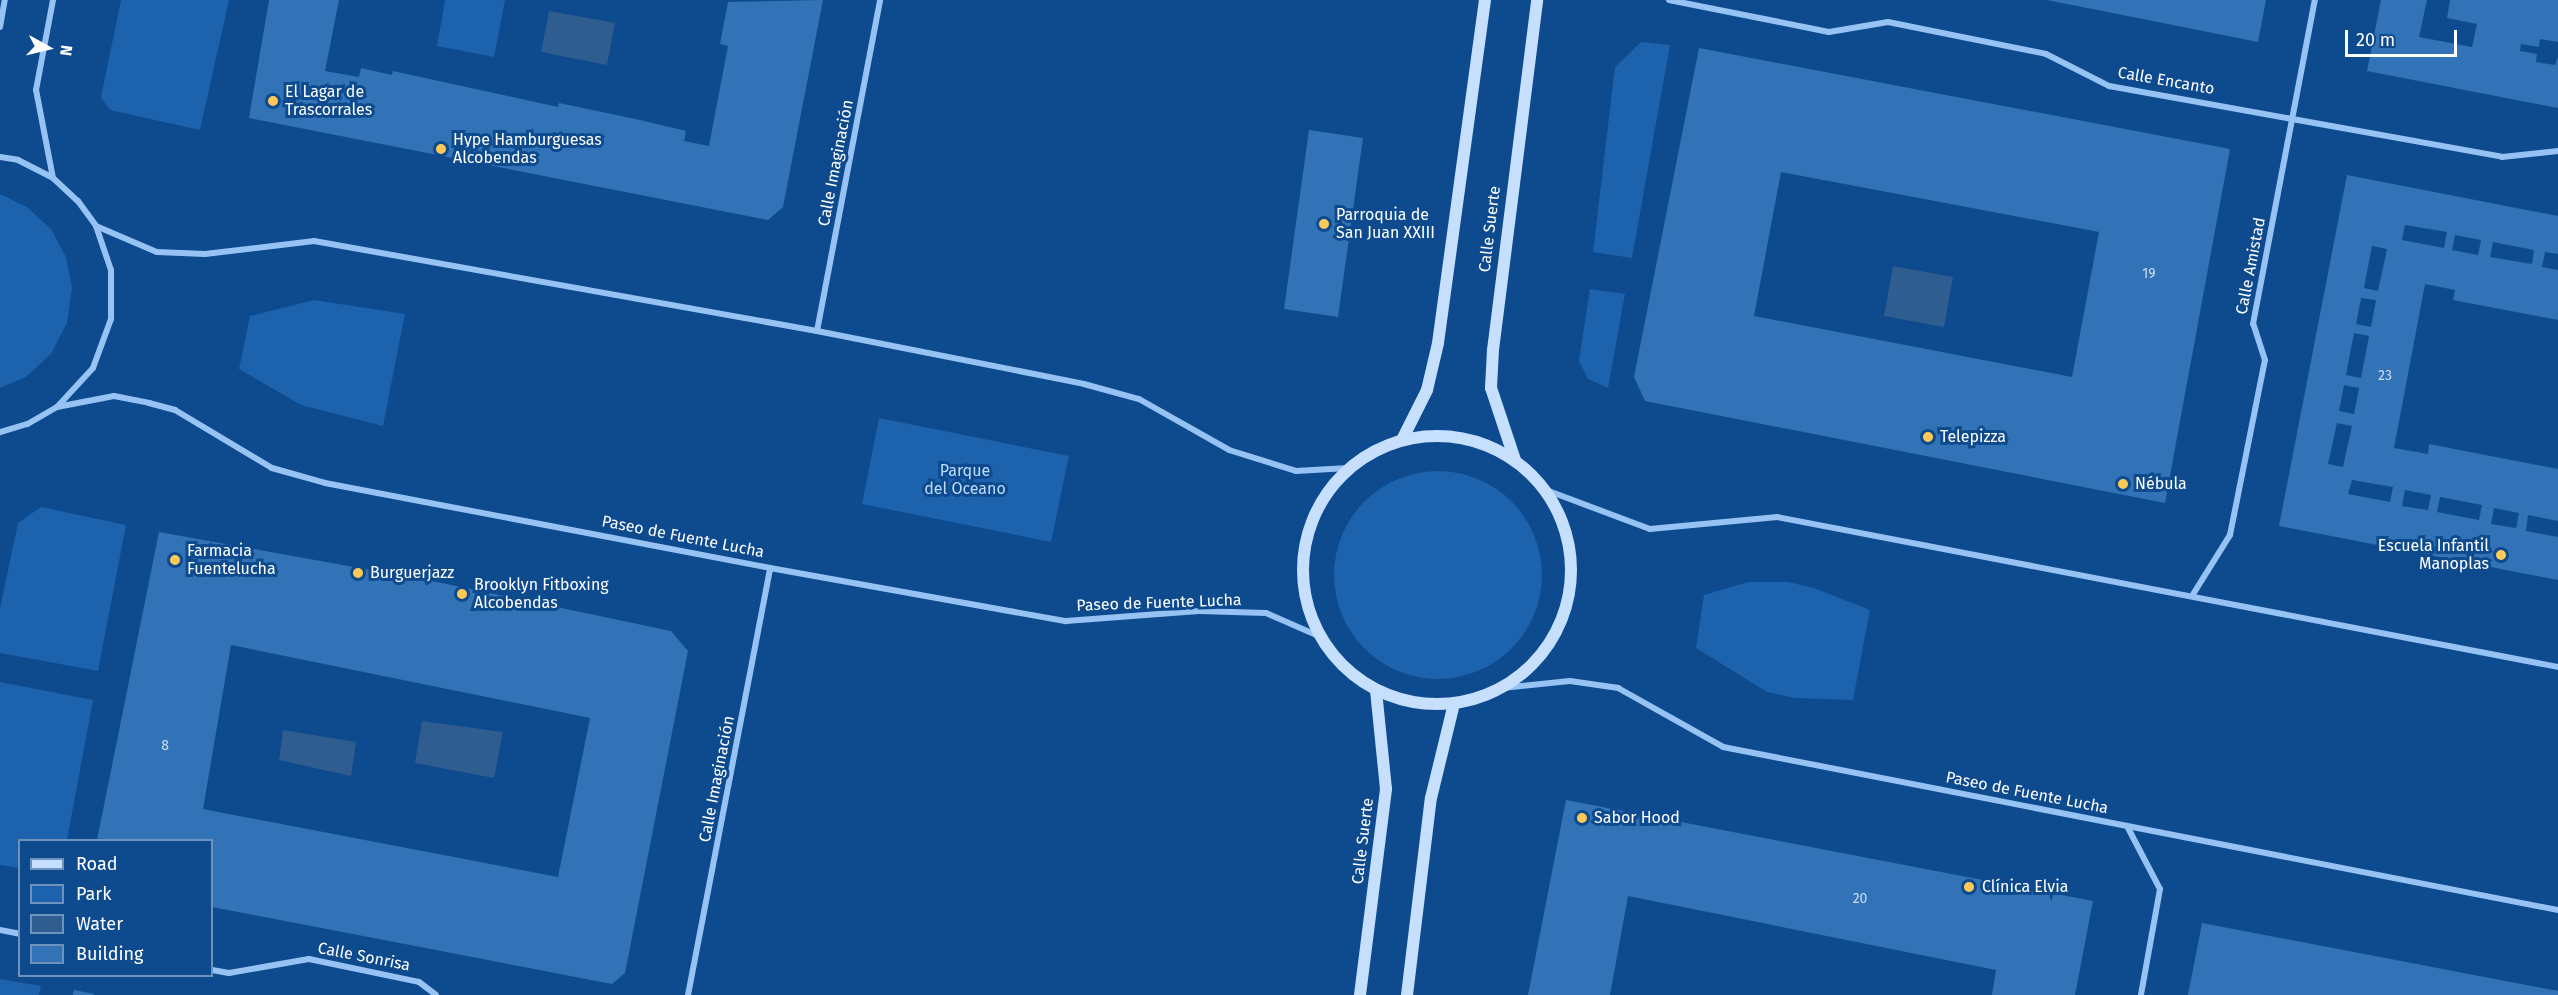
<!DOCTYPE html>
<html>
<head>
<meta charset="utf-8">
<style>
  body { margin:0 }
  #map { position:relative; width:2558px; height:995px; overflow:hidden; background:#0e4a8e; font-family:"Fira Sans",sans-serif }
  div>[style] { position:absolute }
  [style*='--x'] { left:calc(var(--x)*1px); top:calc(var(--y)*1px); width:calc(var(--w)*1px); rotate:calc(var(--a)*1deg) }
  .green>* { inset:0; background:#1c62ac }
  .round { border-radius:50% }
  .water>* { inset:0; background:#305d8f }
  .building>* { inset:0; background:#3272b6 }
  .street>* { height:6px; margin:-3px; padding:0 3px; transform-origin:3px; border-radius:3px; background:#96c3f4 }
  .secondary>* { height:12px; margin:-6px; padding:0 6px; transform-origin:6px; border-radius:6px; background:#c5dffd }
  .secondary>.ring { margin:-6px; padding:0; box-sizing:content-box; background:none; border:12px solid #c5dffd; border-radius:50% }
  .dots>* { width:16px; height:16px; translate:-50% -50%; box-sizing:border-box; border:3px solid #0e4a8e; border-radius:50% }
  span { translate:-50% -50%; white-space:nowrap; text-align:center; line-height:1.15; -webkit-text-stroke:6px #0e4a8e; paint-order:stroke }
  .number-label { font-size:14px; color:#ccdced }
  .number-label span { -webkit-text-stroke-width:0 }
  .street-label { font-size:16px; color:#fff }
  .poi-label { font-size:16px; color:#fff }
  .left { translate:0 -50%; text-align:left }
  .right { translate:-100% -50%; text-align:right }
  .park-label { font-size:16px; color:#bdddfe }
  .legend { position:absolute; left:18px; top:839px; width:195px; height:138px; box-sizing:border-box; background:#0e4a8e; border:2px solid #6e92bb; margin:0; padding:8px 10px; list-style:none; font-size:18px; color:#fff }
  .legend li { display:flex; align-items:center; gap:12px; height:30px }
  .legend b { width:30px; border:2px solid #6e92bb }
  .north { position:absolute; left:18px; top:18px; width:60px; height:60px; -webkit-text-stroke:4px #0e4a8e; paint-order:stroke; rotate:98deg; font-size:16px; font-weight:700; line-height:24px; text-align:center; color:#fff }
  .north::after { content:''; display:block; margin:auto; width:21px; height:27px; background:#fff; clip-path:polygon(50% 0,100% 100%,50% 72%,0 100%) }
  .scale { position:absolute; left:2345px; top:30px; width:112px; height:27px; box-sizing:border-box; border:3px solid #fff; border-top:0; padding-left:8px; font-size:18px; line-height:21px; white-space:nowrap; color:#fff; -webkit-text-stroke:4px #0e4a8e; paint-order:stroke }
</style>
</head>
<body>
<div id="map">
  <div class="green">
    <div style="clip-path:polygon(121px 0,229px 0,200px 130px,110px 110px,101px 97px)"></div>
    <div style="clip-path:polygon(445px 0,505px 0,494px 57px,437px 46px)"></div>
    <div style="clip-path:polygon(1641px 42px,1670px 45px,1632px 258px,1593px 252px,1615px 67px)"></div>
    <div style="clip-path:polygon(0 194px,27px 207px,51px 229px,66px 257px,72px 288px,67px 323px,51px 354px,26px 377px,0 388px)"></div>
    <div style="clip-path:polygon(1590px 289px,1625px 294px,1608px 388px,1588px 379px,1579px 361px)"></div>
    <div style="clip-path:polygon(314px 300px,405px 314px,383px 426px,301px 405px,239px 369px,250px 316px)"></div>
    <div style="clip-path:polygon(879px 418px,1069px 456px,1051px 542px,862px 504px)"></div>
    <div class="round" style="left:1334px;top:471px;width:208px;height:208px"></div>
    <div style="clip-path:polygon(41px 507px,126px 525px,98px 671px,0 653px,0 608px,18px 523px)"></div>
    <div style="clip-path:polygon(1748px 582px,1788px 582px,1814px 588px,1870px 610px,1853px 700px,1795px 698px,1767px 692px,1696px 648px,1704px 595px)"></div>
    <div style="clip-path:polygon(0 682px,93px 700px,67px 840px,20px 840px,19px 868px,0 865px)"></div>
    <div style="clip-path:polygon(0 979px,41px 986px,39px 995px,0 995px)"></div>
  </div>
  <div class="water">
    <div style="clip-path:polygon(549px 11px,615px 23px,607px 65px,541px 52px)"></div>
    <div style="clip-path:polygon(1893px 266px,1953px 277px,1944px 327px,1884px 316px)"></div>
    <div style="clip-path:polygon(422px 721px,503px 732px,494px 778px,415px 763px)"></div>
    <div style="clip-path:polygon(283px 730px,356px 742px,351px 776px,279px 760px)"></div>
  </div>
  <div class="building">
    <div style="clip-path:polygon(269px 0,339px 0,325px 71px,359px 77px,361px 68px,392px 75px,393px 71px,558px 107px,559px 103px,640px 120px,686px 131px,684px 141px,709px 146px,728px 46px,720px 44px,728px 2px,823px 0,783px 207px,768px 220px,249px 118px)"></div>
    <div style="clip-path:polygon(2047px 0,2266px 0,2258px 42px)"></div>
    <div style="clip-path:polygon(2381px 0,2427px 0,2419px 37px,2472px 47px,2477px 24px,2447px 18px,2450px 0,2558px 0,2558px 42px,2540px 39px,2539px 47px,2521px 44px,2520px 51px,2537px 54px,2536px 62px,2555px 65px,2558px 57px,2558px 108px,2367px 71px)"></div>
    <div style="clip-path:polygon(evenodd,1699px 48px,2230px 149px,2165px 503px,1645px 401px,1634px 377px,1699px 48px,1781px 172px,2099px 232px,2072px 377px,1754px 316px,1781px 172px)"></div>
    <div style="clip-path:polygon(1309px 130px,1363px 138px,1338px 317px,1284px 309px)"></div>
    <div style="clip-path:polygon(evenodd,2347px 175px,2558px 216px,2558px 254px,2545px 252px,2542px 267px,2558px 270px,2558px 320px,2453px 300px,2455px 290px,2425px 284px,2394px 448px,2428px 454px,2429px 444px,2558px 469px,2558px 521px,2528px 515px,2526px 531px,2558px 537px,2558px 580px,2279px 526px,2347px 175px,2405px 225px,2447px 232px,2444px 248px,2402px 240px,2405px 225px,2347px 175px,2455px 235px,2481px 240px,2478px 255px,2452px 250px,2455px 235px,2347px 175px,2493px 242px,2534px 250px,2532px 264px,2490px 257px,2493px 242px,2347px 175px,2372px 246px,2387px 249px,2378px 291px,2364px 288px,2372px 246px,2347px 175px,2361px 298px,2376px 300px,2371px 327px,2356px 324px,2361px 298px,2347px 175px,2354px 333px,2369px 336px,2361px 378px,2346px 375px,2354px 333px,2347px 175px,2344px 385px,2359px 388px,2354px 414px,2339px 411px,2344px 385px,2347px 175px,2337px 423px,2352px 426px,2343px 467px,2328px 464px,2337px 423px,2347px 175px,2352px 480px,2393px 487px,2390px 502px,2348px 494px,2352px 480px,2347px 175px,2405px 490px,2431px 495px,2428px 510px,2402px 506px,2405px 490px,2347px 175px,2440px 497px,2482px 505px,2479px 520px,2437px 512px,2440px 497px,2347px 175px,2494px 508px,2519px 513px,2516px 528px,2491px 524px,2494px 508px)"></div>
    <div style="clip-path:polygon(evenodd,159px 532px,437px 582px,671px 631px,688px 651px,625px 973px,612px 984px,212px 907px,212px 840px,97px 840px,159px 532px,231px 645px,590px 718px,558px 877px,203px 809px,231px 645px)"></div>
    <div style="clip-path:polygon(1566px 800px,2093px 901px,2075px 995px,1992px 995px,1996px 970px,1628px 896px,1610px 995px,1528px 995px)"></div>
    <div style="clip-path:polygon(2202px 923px,2558px 991px,2558px 995px,2188px 995px)"></div>
    <div style="clip-path:polygon(74px 990px,94px 994px,94px 995px,73px 995px)"></div>
  </div>
  <div class="street">
    <div style="--x:1669;--y:0;--w:163;--a:11.3"></div>
    <div style="--x:1829;--y:32;--w:60;--a:-9.6"></div>
    <div style="--x:1888;--y:22;--w:161;--a:11.4"></div>
    <div style="--x:2046;--y:54;--w:71;--a:26.9"></div>
    <div style="--x:2109;--y:86;--w:399;--a:10.2"></div>
    <div style="--x:2502;--y:157;--w:56;--a:-6.1"></div>
    <div style="--x:0;--y:27;--w:27;--a:-80"></div>
    <div style="--x:0;--y:157;--w:18;--a:9"></div>
    <div style="--x:18;--y:160;--w:39;--a:27"></div>
    <div style="--x:53;--y:178;--w:34;--a:43"></div>
    <div style="--x:78;--y:201;--w:31;--a:54"></div>
    <div style="--x:96;--y:226;--w:46;--a:71.2"></div>
    <div style="--x:111;--y:270;--w:49;--a:90"></div>
    <div style="--x:111;--y:319;--w:52;--a:110.2"></div>
    <div style="--x:93;--y:368;--w:53;--a:132.7"></div>
    <div style="--x:57;--y:407;--w:34;--a:150"></div>
    <div style="--x:27;--y:424;--w:28;--a:163"></div>
    <div style="--x:53;--y:178;--w:90;--a:-100.9"></div>
    <div style="--x:36;--y:90;--w:92;--a:-79.3"></div>
    <div style="--x:96;--y:226;--w:66;--a:23.1"></div>
    <div style="--x:157;--y:252;--w:48;--a:2.4"></div>
    <div style="--x:205;--y:254;--w:110;--a:-6.8"></div>
    <div style="--x:314;--y:241;--w:511;--a:10.14"></div>
    <div style="--x:817;--y:331;--w:272;--a:11.2"></div>
    <div style="--x:1084;--y:384;--w:57;--a:15.3"></div>
    <div style="--x:1139;--y:399;--w:103;--a:29.5"></div>
    <div style="--x:1229;--y:450;--w:70;--a:17.4"></div>
    <div style="--x:1296;--y:471;--w:52;--a:-3.3"></div>
    <div style="--x:817;--y:331;--w:337;--a:-79.2"></div>
    <div style="--x:57;--y:407;--w:58;--a:-10.9"></div>
    <div style="--x:114;--y:396;--w:36;--a:11"></div>
    <div style="--x:149;--y:403;--w:27;--a:15"></div>
    <div style="--x:175;--y:410;--w:113;--a:30.9"></div>
    <div style="--x:272;--y:468;--w:55;--a:15.8"></div>
    <div style="--x:325;--y:483;--w:453;--a:10.8"></div>
    <div style="--x:770;--y:568;--w:301;--a:10.2"></div>
    <div style="--x:1066;--y:621;--w:133;--a:-4.3"></div>
    <div style="--x:1199;--y:611;--w:67;--a:1.7"></div>
    <div style="--x:1266;--y:613;--w:58;--a:23.5"></div>
    <div style="--x:1546;--y:490;--w:111;--a:20.6"></div>
    <div style="--x:1650;--y:529;--w:128;--a:-5.4"></div>
    <div style="--x:1777;--y:517;--w:795;--a:10.87"></div>
    <div style="--x:2192;--y:596;--w:72;--a:-58.1"></div>
    <div style="--x:2230;--y:535;--w:178;--a:-78.7"></div>
    <div style="--x:2265;--y:360;--w:38;--a:-108"></div>
    <div style="--x:2253;--y:324;--w:330;--a:-79.2"></div>
    <div style="--x:1502;--y:688;--w:68;--a:-5.9"></div>
    <div style="--x:1570;--y:681;--w:49;--a:8.3"></div>
    <div style="--x:1618;--y:688;--w:120;--a:29.3"></div>
    <div style="--x:1723;--y:747;--w:851;--a:11.05"></div>
    <div style="--x:2127;--y:826;--w:71;--a:62.4"></div>
    <div style="--x:2160;--y:889;--w:108;--a:100.2"></div>
    <div style="--x:0;--y:930;--w:20;--a:11"></div>
    <div style="--x:212;--y:970;--w:17;--a:10"></div>
    <div style="--x:229;--y:973;--w:81;--a:-9.9"></div>
    <div style="--x:309;--y:959;--w:112;--a:11.8"></div>
    <div style="--x:419;--y:982;--w:21;--a:37"></div>
    <div style="--x:688;--y:995;--w:435;--a:-79.1"></div>
  </div>
  <div class="secondary">
    <div class="ring" style="left:1303px;top:436px;width:256px;height:256px"></div>
    <div style="--x:1403;--y:438;--w:54;--a:-63.4"></div>
    <div style="--x:1427;--y:390;--w:48;--a:-76.8"></div>
    <div style="--x:1438;--y:343;--w:346;--a:-82.2"></div>
    <div style="--x:1515;--y:460;--w:76;--a:-108.4"></div>
    <div style="--x:1491;--y:388;--w:38;--a:-87"></div>
    <div style="--x:1493;--y:350;--w:353;--a:-82.8"></div>
    <div style="--x:1360;--y:995;--w:208;--a:-82.8"></div>
    <div style="--x:1386;--y:789;--w:99;--a:-95.8"></div>
    <div style="--x:1407;--y:995;--w:198;--a:-83.1"></div>
    <div style="--x:1431;--y:798;--w:97;--a:-76.3"></div>
  </div>
  <div class="dots">
    <div style="left:273px;top:101px;background:#ffc958"></div>
    <div style="left:441px;top:149px;background:#ffc958"></div>
    <div style="left:1324px;top:224px;background:#ffc958"></div>
    <div style="left:1928px;top:437px;background:#ffc958"></div>
    <div style="left:2123px;top:484px;background:#ffc958"></div>
    <div style="left:2501px;top:555px;background:#ffc958"></div>
    <div style="left:175px;top:560px;background:#ffc958"></div>
    <div style="left:358px;top:573px;background:#ffc958"></div>
    <div style="left:462px;top:594px;background:#ffc958"></div>
    <div style="left:1582px;top:818px;background:#ffc958"></div>
    <div style="left:1969px;top:887px;background:#ffc958"></div>
  </div>
  <div class="number-label">
    <span style="left:2149px;top:274px">19</span>
    <span style="left:2385px;top:376px">23</span>
    <span style="left:165px;top:746px">8</span>
    <span style="left:1860px;top:899px">20</span>
  </div>
  <div class="street-label">
    <span style="left:2166px;top:81px;rotate:10deg">Calle Encanto</span>
    <span style="left:836px;top:163px;rotate:-79deg">Calle Imaginación</span>
    <span style="left:1490px;top:229px;rotate:-83deg">Calle Suerte</span>
    <span style="left:2251px;top:266px;rotate:-79deg">Calle Amistad</span>
    <span style="left:683px;top:537px;rotate:11deg">Paseo de Fuente Lucha</span>
    <span style="left:1159px;top:603px;rotate:-2deg">Paseo de Fuente Lucha</span>
    <span style="left:717px;top:779px;rotate:-79deg">Calle Imaginación</span>
    <span style="left:2027px;top:793px;rotate:11deg">Paseo de Fuente Lucha</span>
    <span style="left:1363px;top:841px;rotate:-83deg">Calle Suerte</span>
    <span style="left:364px;top:957px;rotate:11deg">Calle Sonrisa</span>
  </div>
  <div class="poi-label">
    <span class="left" style="left:285px;top:101px">El Lagar de<br>Trascorrales</span>
    <span class="left" style="left:453px;top:149px">Hype Hamburguesas<br>Alcobendas</span>
    <span class="left" style="left:1336px;top:224px">Parroquia de<br>San Juan XXIII</span>
    <span class="left" style="left:1940px;top:437px">Telepizza</span>
    <span class="left" style="left:2135px;top:484px">Nébula</span>
    <span class="right" style="left:2489px;top:555px">Escuela Infantil<br>Manoplas</span>
    <span class="left" style="left:187px;top:560px">Farmacia<br>Fuentelucha</span>
    <span class="left" style="left:370px;top:573px">Burguerjazz</span>
    <span class="left" style="left:474px;top:594px">Brooklyn Fitboxing<br>Alcobendas</span>
    <span class="left" style="left:1594px;top:818px">Sabor Hood</span>
    <span class="left" style="left:1982px;top:887px">Clínica Elvia</span>
  </div>
  <div class="park-label">
    <span style="left:965px;top:480px">Parque<br>del Oceano</span>
  </div>
  <ul class="legend">
  <li><b style="height:8px;background:#c5dffd"></b>Road</li>
  <li><b style="height:16px;background:#1c62ac"></b>Park</li>
  <li><b style="height:16px;background:#305d8f"></b>Water</li>
  <li><b style="height:16px;background:#3272b6"></b>Building</li>
  </ul>
  <div class="north">N</div>
  <div class="scale">20 m</div>
</div>
</body>
</html>
